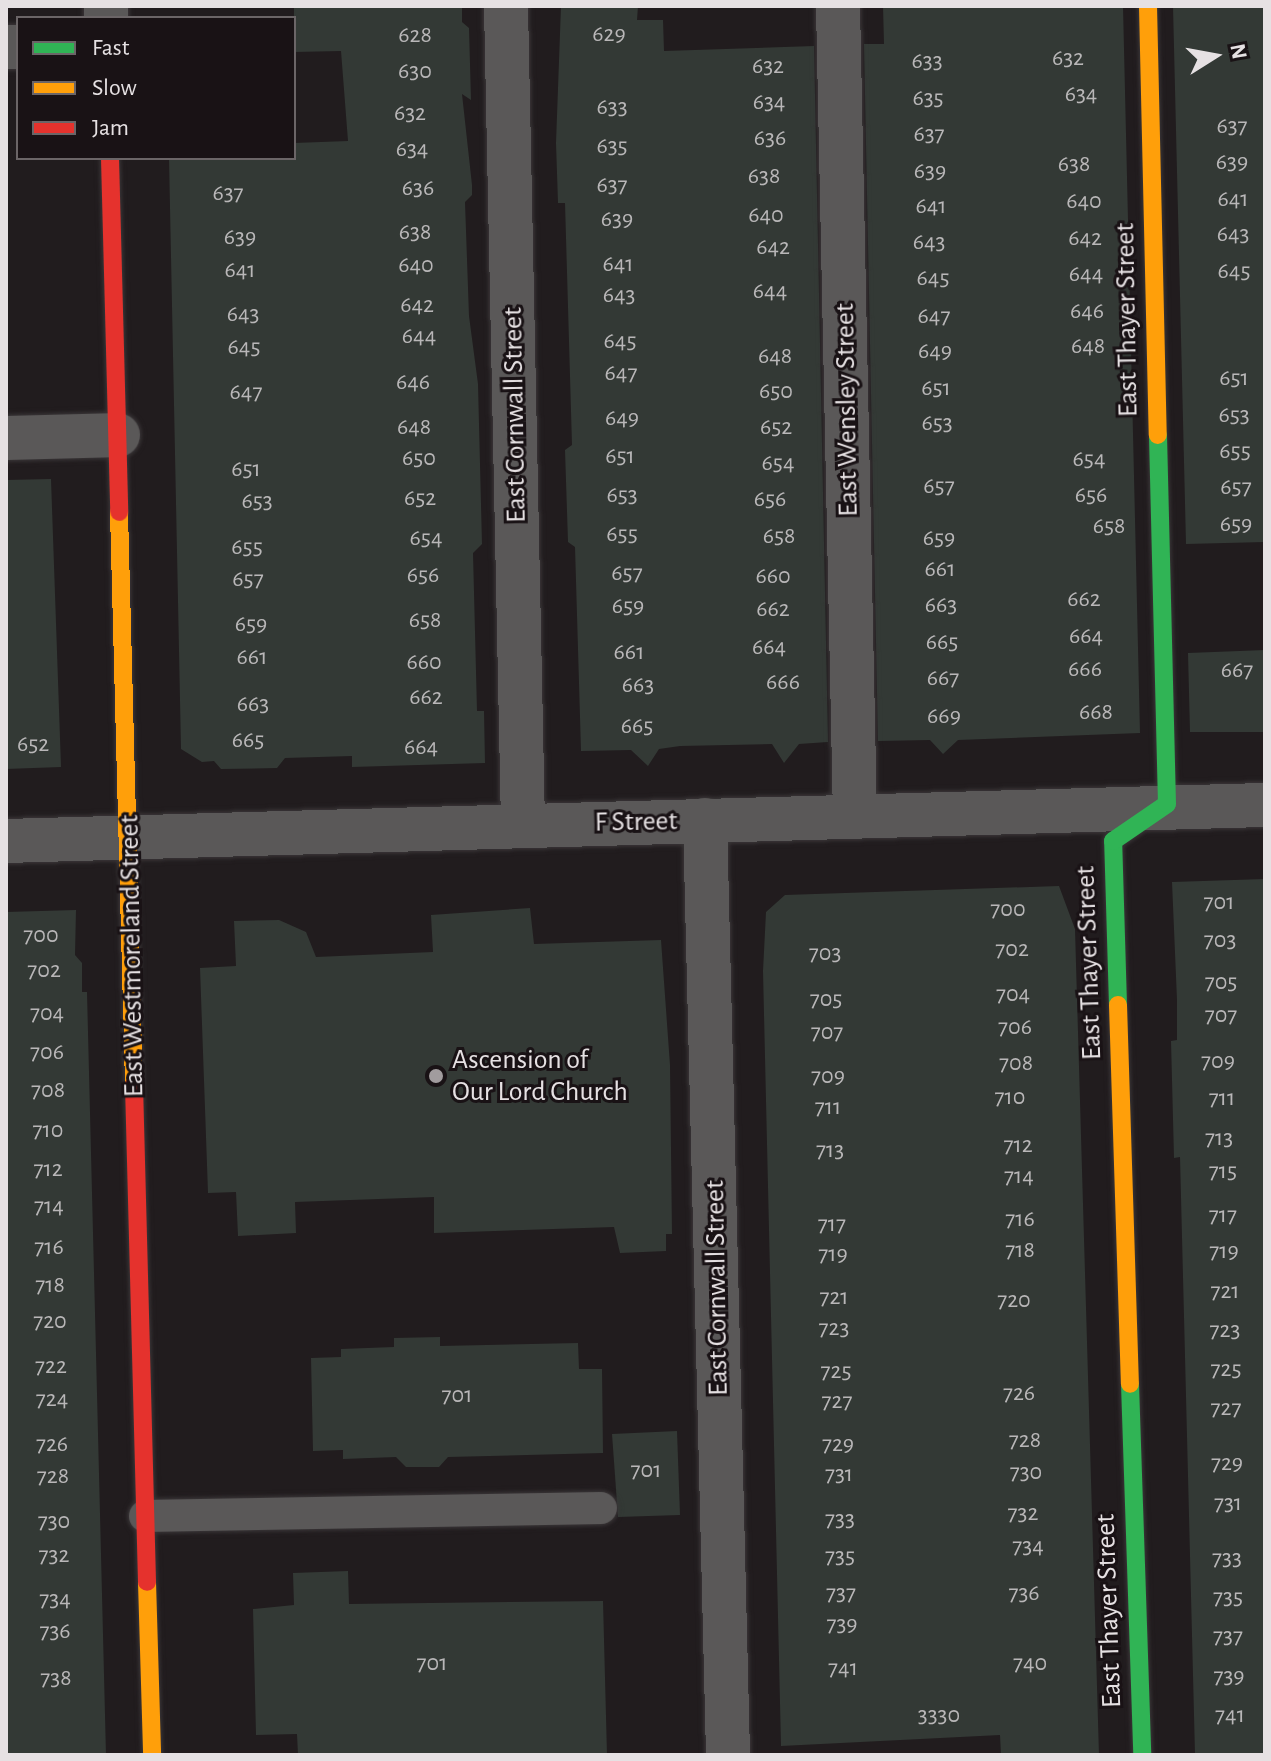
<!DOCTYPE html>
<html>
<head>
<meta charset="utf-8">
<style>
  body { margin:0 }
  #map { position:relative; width:1271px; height:1761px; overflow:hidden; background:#211c1e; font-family:"Alegreya Sans",sans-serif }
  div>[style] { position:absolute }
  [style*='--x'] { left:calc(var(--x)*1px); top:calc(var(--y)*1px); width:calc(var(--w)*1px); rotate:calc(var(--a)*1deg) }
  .building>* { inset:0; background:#333935 }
  .roads { filter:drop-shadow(0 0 2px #3a3638) drop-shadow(0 0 2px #3a3638) }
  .lane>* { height:32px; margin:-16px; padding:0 16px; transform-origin:16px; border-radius:16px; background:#5a5858 }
  .street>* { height:44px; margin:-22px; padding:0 22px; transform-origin:22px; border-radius:22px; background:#5a5858 }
  .fast>* { height:18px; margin:-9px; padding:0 9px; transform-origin:9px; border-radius:9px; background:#30b455 }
  .slow>* { height:18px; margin:-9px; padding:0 9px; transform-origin:9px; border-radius:9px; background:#ff9f0a }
  .jam>* { height:18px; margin:-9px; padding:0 9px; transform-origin:9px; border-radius:9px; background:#e5322d }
  .dots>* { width:22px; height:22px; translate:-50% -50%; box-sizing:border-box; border:4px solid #191215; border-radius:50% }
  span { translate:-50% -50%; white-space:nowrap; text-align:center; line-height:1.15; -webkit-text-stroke:6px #191215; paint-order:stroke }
  .number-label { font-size:24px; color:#b9b7b8 }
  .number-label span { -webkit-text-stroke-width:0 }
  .street-label { font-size:28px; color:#e6e1e3 }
  .poi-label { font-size:28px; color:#e6e1e3 }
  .left { translate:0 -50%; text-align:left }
  .frame { position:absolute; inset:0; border:8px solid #e6e1e3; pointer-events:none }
  .legend { position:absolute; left:16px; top:16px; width:280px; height:144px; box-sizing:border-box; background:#191215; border:2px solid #6b6567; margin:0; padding:10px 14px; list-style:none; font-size:24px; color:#e6e1e3 }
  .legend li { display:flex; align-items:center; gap:16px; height:40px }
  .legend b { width:40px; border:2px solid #6b6567 }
  .north { position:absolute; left:1175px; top:16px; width:80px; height:80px; -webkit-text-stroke:6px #191215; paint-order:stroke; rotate:79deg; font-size:22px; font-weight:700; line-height:32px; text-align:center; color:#e6e1e3 }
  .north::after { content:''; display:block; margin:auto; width:28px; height:36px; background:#e6e1e3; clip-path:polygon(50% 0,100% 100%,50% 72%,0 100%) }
</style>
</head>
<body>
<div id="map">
  <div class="building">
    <div style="clip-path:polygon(294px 6px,462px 6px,462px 22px,469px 28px,471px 100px,462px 94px,472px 185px,472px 195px,465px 202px,469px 316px,478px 384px,482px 544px,473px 553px,477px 711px,484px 711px,485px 763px,352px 767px,352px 756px,285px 758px,277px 768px,221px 769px,214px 761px,202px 762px,181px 749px,169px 158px,294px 158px,294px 143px,348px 141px,341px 51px,294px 52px)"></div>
    <div style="clip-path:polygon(561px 6px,638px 6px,637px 20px,663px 20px,664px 51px,814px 46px,828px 742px,799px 744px,784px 763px,772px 744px,680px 746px,659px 749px,648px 766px,631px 750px,581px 751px,575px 547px,568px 542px,565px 450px,572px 445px,565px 203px,558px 203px,556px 143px)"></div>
    <div style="clip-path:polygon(883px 6px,1123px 6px,1140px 733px,958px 740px,943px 754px,930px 740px,878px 741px,864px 44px,884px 44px)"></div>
    <div style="clip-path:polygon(1173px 6px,1265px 6px,1265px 542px,1186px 544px)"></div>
    <div style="clip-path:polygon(51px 479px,61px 767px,6px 769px,6px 480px)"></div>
    <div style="clip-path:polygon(1265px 650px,1265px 732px,1190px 732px,1188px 653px)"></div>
    <div style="clip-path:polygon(1265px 879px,1265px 1755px,1195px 1755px,1180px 1157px,1174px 1158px,1171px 1041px,1177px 1040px,1177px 1000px,1172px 882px)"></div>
    <div style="clip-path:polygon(1059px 886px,1075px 929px,1099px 1755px,1001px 1755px,1000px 1735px,781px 1746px,763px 971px,766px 912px,785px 895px)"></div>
    <div style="clip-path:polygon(530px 908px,534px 944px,661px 940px,670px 1065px,672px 1234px,666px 1234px,666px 1251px,620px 1253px,614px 1227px,434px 1233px,434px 1197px,295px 1202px,296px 1233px,238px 1236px,236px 1192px,208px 1193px,200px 968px,236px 966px,234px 921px,279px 920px,306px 932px,316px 957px,433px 952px,431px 915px)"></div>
    <div style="clip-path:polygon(76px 910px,75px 955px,82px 963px,82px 992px,87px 992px,106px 1755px,6px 1755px,6px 912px)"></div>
    <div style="clip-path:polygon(440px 1337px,440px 1346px,578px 1343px,579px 1369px,602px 1369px,603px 1453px,448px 1457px,439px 1467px,406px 1467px,396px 1457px,343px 1459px,343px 1450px,313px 1451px,311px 1358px,341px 1357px,341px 1349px,394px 1347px,394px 1338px)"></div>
    <div style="clip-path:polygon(677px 1431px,680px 1515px,618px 1517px,612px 1434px)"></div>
    <div style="clip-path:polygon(348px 1571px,349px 1604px,603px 1601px,607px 1755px,298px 1755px,297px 1734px,256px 1735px,253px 1609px,294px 1605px,293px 1573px)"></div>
  </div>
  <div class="roads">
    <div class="lane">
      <div style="--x:145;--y:1516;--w:456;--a:-1"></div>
    </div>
    <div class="street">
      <div style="--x:106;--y:6;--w:12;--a:90"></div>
      <div style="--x:506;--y:6;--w:819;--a:88.81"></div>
      <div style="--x:838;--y:6;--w:809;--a:88.8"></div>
      <div style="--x:6;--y:47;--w:12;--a:0"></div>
      <div style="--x:6;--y:438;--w:112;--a:-1.5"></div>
      <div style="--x:705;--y:820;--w:935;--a:88.59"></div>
      <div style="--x:6;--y:841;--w:1260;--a:-1.64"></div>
    </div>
    <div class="fast">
      <div style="--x:1118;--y:1005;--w:164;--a:-91.7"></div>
      <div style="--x:1113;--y:841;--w:65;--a:-34.4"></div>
      <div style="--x:1167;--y:804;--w:369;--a:-91.4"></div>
      <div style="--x:1130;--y:1384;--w:371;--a:88.1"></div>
    </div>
    <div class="slow">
      <div style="--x:1148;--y:6;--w:429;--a:88.7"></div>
      <div style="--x:119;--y:512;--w:573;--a:88.5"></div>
      <div style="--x:1118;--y:1005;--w:379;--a:88.2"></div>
      <div style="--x:147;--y:1582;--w:173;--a:88.3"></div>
    </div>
    <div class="jam">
      <div style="--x:110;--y:158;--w:354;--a:88.5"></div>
      <div style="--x:134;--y:1085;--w:497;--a:88.5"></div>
    </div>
  </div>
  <div class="dots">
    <div style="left:436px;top:1076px;background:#a19c9e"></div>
  </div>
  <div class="number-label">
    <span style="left:609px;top:35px">629</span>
    <span style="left:415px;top:36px">628</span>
    <span style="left:1068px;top:59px">632</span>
    <span style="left:927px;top:62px">633</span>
    <span style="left:768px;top:67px">632</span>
    <span style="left:415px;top:72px">630</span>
    <span style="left:1081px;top:95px">634</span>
    <span style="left:928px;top:99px">635</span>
    <span style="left:769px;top:103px">634</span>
    <span style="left:612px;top:108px">633</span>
    <span style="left:410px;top:114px">632</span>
    <span style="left:1232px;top:127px">637</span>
    <span style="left:929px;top:135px">637</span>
    <span style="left:770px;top:139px">636</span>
    <span style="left:612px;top:147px">635</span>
    <span style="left:412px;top:150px">634</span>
    <span style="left:1232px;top:163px">639</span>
    <span style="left:1074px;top:165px">638</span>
    <span style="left:930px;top:172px">639</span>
    <span style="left:764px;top:177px">638</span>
    <span style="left:612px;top:186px">637</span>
    <span style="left:418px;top:189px">636</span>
    <span style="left:228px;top:194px">637</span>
    <span style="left:1233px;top:200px">641</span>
    <span style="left:1084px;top:202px">640</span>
    <span style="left:931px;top:207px">641</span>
    <span style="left:766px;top:216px">640</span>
    <span style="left:617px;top:220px">639</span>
    <span style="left:415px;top:233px">638</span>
    <span style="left:1233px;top:235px">643</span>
    <span style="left:240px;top:238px">639</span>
    <span style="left:1085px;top:239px">642</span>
    <span style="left:929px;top:243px">643</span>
    <span style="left:773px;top:248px">642</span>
    <span style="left:618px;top:265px">641</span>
    <span style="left:416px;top:266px">640</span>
    <span style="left:240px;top:271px">641</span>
    <span style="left:1234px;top:272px">645</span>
    <span style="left:1086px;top:275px">644</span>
    <span style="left:933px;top:279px">645</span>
    <span style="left:770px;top:292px">644</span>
    <span style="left:619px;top:296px">643</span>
    <span style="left:417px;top:306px">642</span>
    <span style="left:1087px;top:312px">646</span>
    <span style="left:243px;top:315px">643</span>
    <span style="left:934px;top:317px">647</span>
    <span style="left:419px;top:337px">644</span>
    <span style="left:620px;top:342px">645</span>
    <span style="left:1088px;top:347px">648</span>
    <span style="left:244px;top:348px">645</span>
    <span style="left:935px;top:352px">649</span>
    <span style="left:775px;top:357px">648</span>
    <span style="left:621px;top:374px">647</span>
    <span style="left:1234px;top:379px">651</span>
    <span style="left:413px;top:383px">646</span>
    <span style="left:936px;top:389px">651</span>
    <span style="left:776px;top:392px">650</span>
    <span style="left:246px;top:393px">647</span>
    <span style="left:1234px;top:416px">653</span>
    <span style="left:622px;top:419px">649</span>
    <span style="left:937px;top:424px">653</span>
    <span style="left:414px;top:428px">648</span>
    <span style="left:776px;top:428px">652</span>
    <span style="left:1235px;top:452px">655</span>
    <span style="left:620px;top:457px">651</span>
    <span style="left:419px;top:459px">650</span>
    <span style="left:1089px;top:460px">654</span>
    <span style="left:778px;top:464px">654</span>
    <span style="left:246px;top:470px">651</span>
    <span style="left:939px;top:487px">657</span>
    <span style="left:1236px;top:488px">657</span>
    <span style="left:622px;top:496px">653</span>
    <span style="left:1091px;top:496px">656</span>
    <span style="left:420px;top:499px">652</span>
    <span style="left:770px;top:500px">656</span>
    <span style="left:257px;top:502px">653</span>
    <span style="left:1236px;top:525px">659</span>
    <span style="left:1109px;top:527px">658</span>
    <span style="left:622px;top:535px">655</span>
    <span style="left:779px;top:537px">658</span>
    <span style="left:426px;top:539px">654</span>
    <span style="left:939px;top:539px">659</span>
    <span style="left:247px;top:548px">655</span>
    <span style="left:940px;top:570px">661</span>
    <span style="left:627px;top:574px">657</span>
    <span style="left:423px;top:576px">656</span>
    <span style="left:773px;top:577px">660</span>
    <span style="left:248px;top:580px">657</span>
    <span style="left:1084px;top:600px">662</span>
    <span style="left:941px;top:606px">663</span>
    <span style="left:628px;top:607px">659</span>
    <span style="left:773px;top:610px">662</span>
    <span style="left:425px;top:621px">658</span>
    <span style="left:251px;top:625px">659</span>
    <span style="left:1086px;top:637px">664</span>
    <span style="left:942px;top:643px">665</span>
    <span style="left:769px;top:648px">664</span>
    <span style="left:629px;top:653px">661</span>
    <span style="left:252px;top:658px">661</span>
    <span style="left:424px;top:663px">660</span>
    <span style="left:1085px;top:670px">666</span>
    <span style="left:1237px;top:671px">667</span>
    <span style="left:943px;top:679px">667</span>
    <span style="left:783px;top:683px">666</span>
    <span style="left:638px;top:686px">663</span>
    <span style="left:426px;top:698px">662</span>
    <span style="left:253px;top:705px">663</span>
    <span style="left:1096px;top:713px">668</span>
    <span style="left:944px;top:717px">669</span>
    <span style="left:637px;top:727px">665</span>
    <span style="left:248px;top:741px">665</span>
    <span style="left:33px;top:745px">652</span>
    <span style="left:421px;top:748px">664</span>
    <span style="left:1219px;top:903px">701</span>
    <span style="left:1008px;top:910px">700</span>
    <span style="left:41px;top:936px">700</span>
    <span style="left:1220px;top:941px">703</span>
    <span style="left:1012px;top:950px">702</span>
    <span style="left:825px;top:954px">703</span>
    <span style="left:44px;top:971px">702</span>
    <span style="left:1221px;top:983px">705</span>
    <span style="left:1013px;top:995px">704</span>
    <span style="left:826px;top:1000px">705</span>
    <span style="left:47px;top:1014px">704</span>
    <span style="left:1221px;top:1016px">707</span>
    <span style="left:1015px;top:1028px">706</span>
    <span style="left:827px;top:1033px">707</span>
    <span style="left:47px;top:1053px">706</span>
    <span style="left:1218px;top:1062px">709</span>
    <span style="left:1016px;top:1064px">708</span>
    <span style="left:828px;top:1077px">709</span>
    <span style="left:48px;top:1091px">708</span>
    <span style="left:1010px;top:1098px">710</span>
    <span style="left:1222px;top:1099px">711</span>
    <span style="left:828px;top:1108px">711</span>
    <span style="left:48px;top:1131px">710</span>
    <span style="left:1219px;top:1139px">713</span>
    <span style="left:1018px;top:1146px">712</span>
    <span style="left:830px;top:1151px">713</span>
    <span style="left:48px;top:1170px">712</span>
    <span style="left:1223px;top:1172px">715</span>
    <span style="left:1019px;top:1177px">714</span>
    <span style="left:49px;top:1207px">714</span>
    <span style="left:1223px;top:1216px">717</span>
    <span style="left:1020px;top:1220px">716</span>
    <span style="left:832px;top:1225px">717</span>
    <span style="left:49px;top:1248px">716</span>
    <span style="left:1020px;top:1251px">718</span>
    <span style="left:1224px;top:1252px">719</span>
    <span style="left:833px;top:1255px">719</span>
    <span style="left:50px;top:1286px">718</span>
    <span style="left:1225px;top:1292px">721</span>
    <span style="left:834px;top:1298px">721</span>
    <span style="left:1014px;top:1301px">720</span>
    <span style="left:50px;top:1322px">720</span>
    <span style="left:834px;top:1329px">723</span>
    <span style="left:1225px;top:1331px">723</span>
    <span style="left:51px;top:1367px">722</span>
    <span style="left:1226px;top:1370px">725</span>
    <span style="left:836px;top:1372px">725</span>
    <span style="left:1019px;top:1394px">726</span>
    <span style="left:457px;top:1396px">701</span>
    <span style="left:52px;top:1400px">724</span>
    <span style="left:837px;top:1402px">727</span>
    <span style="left:1226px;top:1409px">727</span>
    <span style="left:1025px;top:1441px">728</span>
    <span style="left:52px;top:1445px">726</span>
    <span style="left:838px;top:1445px">729</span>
    <span style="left:1227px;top:1464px">729</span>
    <span style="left:646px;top:1471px">701</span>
    <span style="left:1026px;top:1473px">730</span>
    <span style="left:839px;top:1475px">731</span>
    <span style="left:53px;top:1477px">728</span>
    <span style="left:1228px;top:1504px">731</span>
    <span style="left:1023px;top:1514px">732</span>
    <span style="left:840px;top:1520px">733</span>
    <span style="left:54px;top:1522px">730</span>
    <span style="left:1028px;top:1547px">734</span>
    <span style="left:54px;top:1556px">732</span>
    <span style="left:840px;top:1557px">735</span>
    <span style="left:1227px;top:1559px">733</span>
    <span style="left:841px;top:1594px">737</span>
    <span style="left:1024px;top:1594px">736</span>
    <span style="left:1228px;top:1598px">735</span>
    <span style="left:55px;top:1600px">734</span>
    <span style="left:842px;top:1625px">739</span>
    <span style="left:55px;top:1632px">736</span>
    <span style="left:1228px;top:1637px">737</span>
    <span style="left:432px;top:1664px">701</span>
    <span style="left:1030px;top:1664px">740</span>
    <span style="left:843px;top:1669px">741</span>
    <span style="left:1229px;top:1677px">739</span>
    <span style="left:56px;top:1679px">738</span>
    <span style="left:939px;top:1716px">3330</span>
    <span style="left:1230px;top:1716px">741</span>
  </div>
  <div class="street-label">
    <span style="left:1127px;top:320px;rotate:-91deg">East Thayer Street</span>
    <span style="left:847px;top:410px;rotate:-91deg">East Wensley Street</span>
    <span style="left:515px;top:415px;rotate:-91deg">East Cornwall Street</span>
    <span style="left:636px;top:822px;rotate:-1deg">F Street</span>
    <span style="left:132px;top:956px;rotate:-91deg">East Westmoreland Street</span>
    <span style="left:1089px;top:963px;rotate:-92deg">East Thayer Street</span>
    <span style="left:717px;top:1288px;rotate:-91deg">East Cornwall Street</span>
    <span style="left:1109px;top:1611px;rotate:-92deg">East Thayer Street</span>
  </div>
  <div class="poi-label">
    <span class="left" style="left:452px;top:1076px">Ascension of<br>Our Lord Church</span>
  </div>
  <div class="frame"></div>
  <ul class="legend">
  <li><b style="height:10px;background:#30b455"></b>Fast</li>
  <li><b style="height:10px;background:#ff9f0a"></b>Slow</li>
  <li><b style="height:10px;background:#e5322d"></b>Jam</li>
  </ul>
  <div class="north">N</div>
</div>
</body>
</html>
